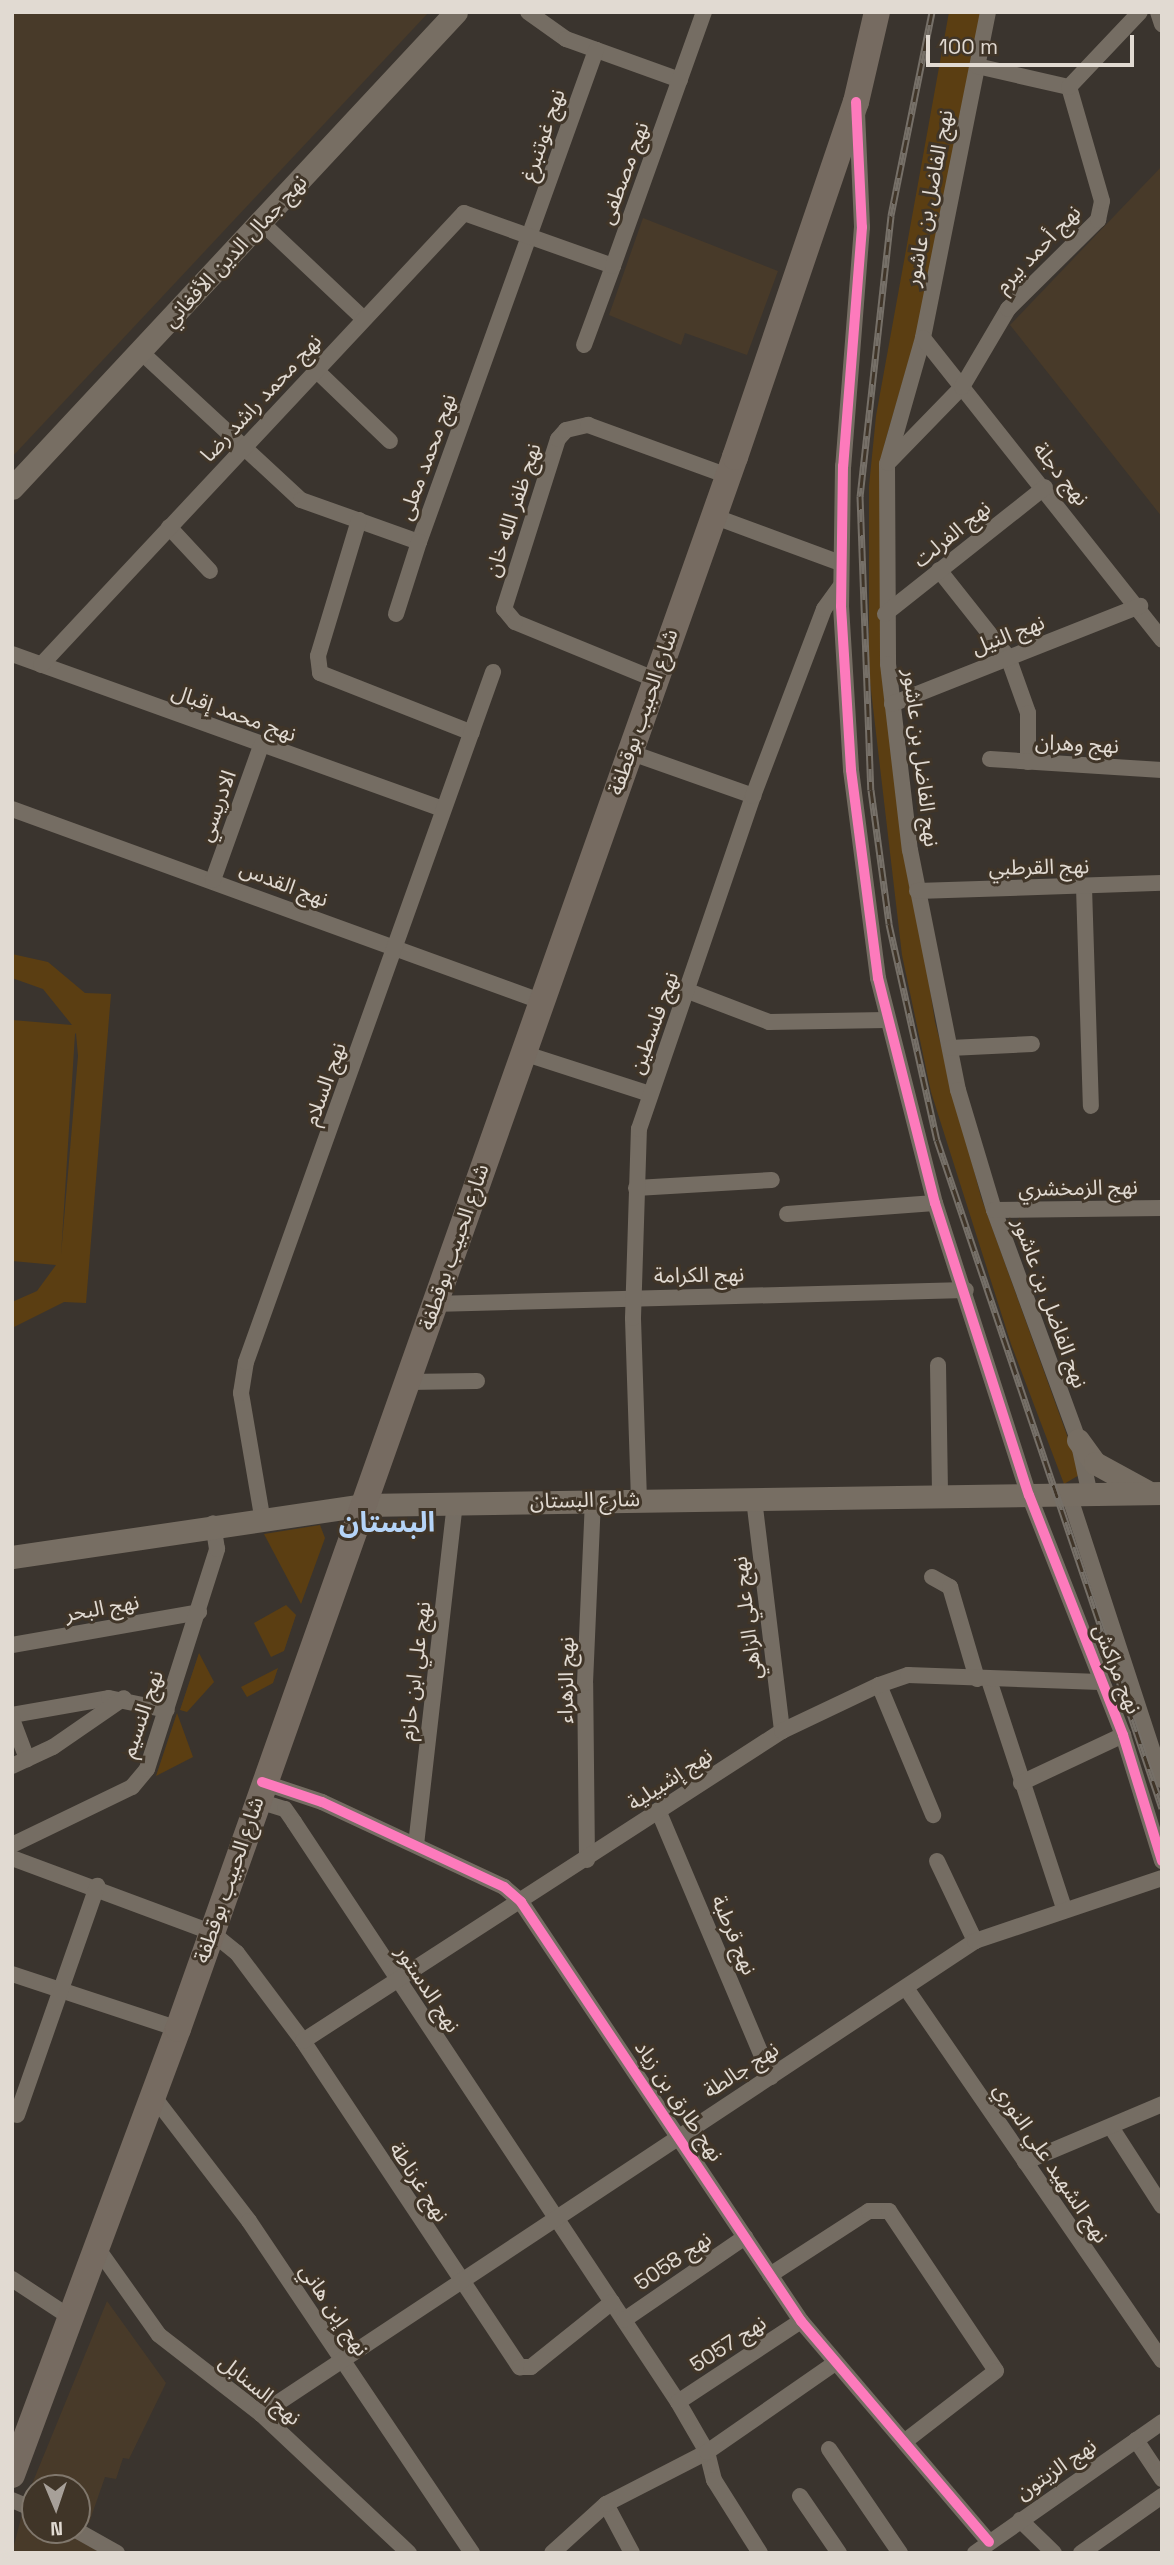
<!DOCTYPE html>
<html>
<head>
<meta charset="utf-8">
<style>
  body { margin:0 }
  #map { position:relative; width:1174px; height:2565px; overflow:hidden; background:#3a342e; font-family:"Space Grotesk","Noto Sans Arabic",sans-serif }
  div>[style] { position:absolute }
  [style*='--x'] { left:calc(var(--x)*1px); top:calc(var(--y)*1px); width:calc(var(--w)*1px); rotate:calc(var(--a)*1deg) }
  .built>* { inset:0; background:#483a29 }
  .green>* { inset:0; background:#5b3e12 }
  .street>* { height:16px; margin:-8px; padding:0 8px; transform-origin:8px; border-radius:8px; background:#756d63 }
  .secondary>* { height:23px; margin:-11.5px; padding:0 11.5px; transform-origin:11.5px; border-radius:11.5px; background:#776e63 }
  .primary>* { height:26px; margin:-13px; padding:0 13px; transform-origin:13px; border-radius:13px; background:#766b61 }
  .rail>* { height:7px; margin-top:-3.5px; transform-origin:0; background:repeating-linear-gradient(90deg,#403528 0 13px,#767068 0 26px); box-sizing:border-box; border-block:2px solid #767068 }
  .cycleway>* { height:10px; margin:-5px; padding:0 5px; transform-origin:5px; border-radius:5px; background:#fd7abc }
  span { translate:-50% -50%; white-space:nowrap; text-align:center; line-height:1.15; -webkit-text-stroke:6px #403528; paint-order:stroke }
  .street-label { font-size:21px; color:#e1dad2 }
  .district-label { font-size:28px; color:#b5d4f8; font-weight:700 }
  .frame { position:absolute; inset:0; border:14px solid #e1dad2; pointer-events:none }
  .north { position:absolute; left:21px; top:2474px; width:70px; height:70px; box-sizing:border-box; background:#403528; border:2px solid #80776c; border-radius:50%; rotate:178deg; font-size:19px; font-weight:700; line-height:28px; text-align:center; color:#e1dad2 }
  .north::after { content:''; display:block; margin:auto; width:24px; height:32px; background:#a7a099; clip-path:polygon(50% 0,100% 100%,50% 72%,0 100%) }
  .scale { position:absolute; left:926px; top:35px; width:208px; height:32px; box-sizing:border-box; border:4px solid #e1dad2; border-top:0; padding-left:9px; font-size:21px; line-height:24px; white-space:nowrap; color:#e1dad2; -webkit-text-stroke:5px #403528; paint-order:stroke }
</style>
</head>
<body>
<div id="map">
  <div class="built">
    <div style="clip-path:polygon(12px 12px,429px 12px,12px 457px)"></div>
    <div style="clip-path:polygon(1162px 166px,1162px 517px,1010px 325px)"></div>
    <div style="clip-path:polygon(643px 218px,778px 271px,747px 355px,685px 333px,681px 345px,609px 315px)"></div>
    <div style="clip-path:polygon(107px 2301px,166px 2383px,129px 2459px,123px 2458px,116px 2479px,105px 2477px,89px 2523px,77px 2517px,77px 2488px,30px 2489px)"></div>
    <div style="clip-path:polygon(22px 2514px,35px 2518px,35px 2530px,63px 2530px,101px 2553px,12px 2553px)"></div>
  </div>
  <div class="green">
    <div style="clip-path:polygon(949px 12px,981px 12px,924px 309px,885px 442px,880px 479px,883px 682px,935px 1022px,981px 1197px,1081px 1474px,1064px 1484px,1011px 1344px,931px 1092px,902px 955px,869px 673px,869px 486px,876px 416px)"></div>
    <div style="clip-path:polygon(evenodd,12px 954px,48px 962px,85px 993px,111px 994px,86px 1303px,64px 1302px,12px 1328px,12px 1302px,37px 1291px,56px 1265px,12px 1261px,12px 1020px,72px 1025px,43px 989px,12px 978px,12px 954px,76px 1033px,78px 1056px,61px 1255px,75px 1034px,76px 1033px)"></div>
    <div style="clip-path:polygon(320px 1525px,325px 1538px,301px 1604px,264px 1534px)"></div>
    <div style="clip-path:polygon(286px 1605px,296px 1615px,284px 1651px,271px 1657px,254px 1623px)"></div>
    <div style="clip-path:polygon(199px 1653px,214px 1682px,187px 1712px,180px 1710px)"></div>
    <div style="clip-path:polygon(278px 1668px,273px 1683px,247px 1697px,241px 1687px)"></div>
    <div style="clip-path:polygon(177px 1713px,193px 1757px,156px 1776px)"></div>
  </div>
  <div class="street">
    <div style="--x:528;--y:12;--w:47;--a:35.4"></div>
    <div style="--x:566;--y:39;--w:121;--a:19.8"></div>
    <div style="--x:988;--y:12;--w:332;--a:101.3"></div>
    <div style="--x:923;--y:338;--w:131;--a:105.9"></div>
    <div style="--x:887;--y:464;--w:200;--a:89.7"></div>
    <div style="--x:888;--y:664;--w:187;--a:83.3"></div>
    <div style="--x:910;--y:850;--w:245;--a:78.7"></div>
    <div style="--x:958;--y:1090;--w:125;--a:73.3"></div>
    <div style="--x:994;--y:1210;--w:245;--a:69.9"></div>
    <div style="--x:1078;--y:1440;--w:56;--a:77.7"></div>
    <div style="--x:1158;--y:12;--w:13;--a:72"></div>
    <div style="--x:977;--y:66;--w:94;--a:12.9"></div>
    <div style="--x:857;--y:112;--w:115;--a:87.5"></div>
    <div style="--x:862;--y:227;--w:240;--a:94.5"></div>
    <div style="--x:843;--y:466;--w:140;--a:90.8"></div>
    <div style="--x:841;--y:606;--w:164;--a:86.5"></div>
    <div style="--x:851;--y:770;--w:210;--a:82.6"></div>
    <div style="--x:878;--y:978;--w:232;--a:75.8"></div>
    <div style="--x:935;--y:1203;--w:307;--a:72.2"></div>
    <div style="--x:1029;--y:1495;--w:258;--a:68.6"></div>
    <div style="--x:1123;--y:1735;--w:132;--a:72.8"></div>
    <div style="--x:261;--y:222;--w:141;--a:43.3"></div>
    <div style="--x:923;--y:338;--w:385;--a:51.6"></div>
    <div style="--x:584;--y:345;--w:84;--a:-69.8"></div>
    <div style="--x:141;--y:352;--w:218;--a:42.8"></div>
    <div style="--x:301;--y:500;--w:125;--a:19.6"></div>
    <div style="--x:419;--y:542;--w:523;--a:-70.21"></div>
    <div style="--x:317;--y:371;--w:101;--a:43.8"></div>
    <div style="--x:888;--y:463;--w:106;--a:-45.8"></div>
    <div style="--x:962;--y:387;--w:91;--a:-59.5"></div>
    <div style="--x:1008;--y:309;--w:127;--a:-44.7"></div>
    <div style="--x:1098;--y:220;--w:19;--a:-78"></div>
    <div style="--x:1102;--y:201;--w:119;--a:-106.1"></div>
    <div style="--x:1069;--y:87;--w:103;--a:-46.6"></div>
    <div style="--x:713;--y:516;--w:135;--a:20.3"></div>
    <div style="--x:359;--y:520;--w:142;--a:106.8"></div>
    <div style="--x:318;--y:656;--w:17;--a:83"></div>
    <div style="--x:320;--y:673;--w:163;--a:21.5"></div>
    <div style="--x:169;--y:527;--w:60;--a:47"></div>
    <div style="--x:939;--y:570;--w:111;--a:51.6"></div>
    <div style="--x:1008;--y:657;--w:59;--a:70.3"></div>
    <div style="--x:1028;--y:713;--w:49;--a:90"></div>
    <div style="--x:396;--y:614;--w:76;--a:-72.3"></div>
    <div style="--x:885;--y:614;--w:204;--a:-38.4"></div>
    <div style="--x:12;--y:654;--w:458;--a:19.8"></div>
    <div style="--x:41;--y:665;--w:619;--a:-46.9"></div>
    <div style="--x:464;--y:213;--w:158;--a:19.6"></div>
    <div style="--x:613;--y:266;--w:270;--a:-70.3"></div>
    <div style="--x:654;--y:679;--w:150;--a:-157.7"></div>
    <div style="--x:515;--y:622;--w:17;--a:-130"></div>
    <div style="--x:504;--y:609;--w:178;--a:-72.4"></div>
    <div style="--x:558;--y:439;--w:12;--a:-48"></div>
    <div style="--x:566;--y:430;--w:23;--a:-13"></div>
    <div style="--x:588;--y:425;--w:149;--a:20"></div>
    <div style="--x:892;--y:704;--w:267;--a:-21.6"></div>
    <div style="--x:629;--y:752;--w:132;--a:19.5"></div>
    <div style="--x:990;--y:759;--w:172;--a:3.7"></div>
    <div style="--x:12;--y:809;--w:562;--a:19.98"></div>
    <div style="--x:213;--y:880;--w:142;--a:-70.3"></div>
    <div style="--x:1084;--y:887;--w:219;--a:88.2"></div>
    <div style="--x:917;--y:891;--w:245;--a:-1.9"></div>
    <div style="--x:688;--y:991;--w:87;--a:20.9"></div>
    <div style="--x:769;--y:1022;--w:117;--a:-1"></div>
    <div style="--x:950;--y:1048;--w:82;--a:-2.8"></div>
    <div style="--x:523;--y:1053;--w:133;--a:17.9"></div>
    <div style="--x:636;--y:1188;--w:136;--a:-3.4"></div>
    <div style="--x:994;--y:1210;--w:168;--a:-0.7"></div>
    <div style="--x:787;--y:1214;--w:148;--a:-4.3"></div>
    <div style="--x:433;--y:1304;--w:533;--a:-1.5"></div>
    <div style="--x:938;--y:1365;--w:132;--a:89.1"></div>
    <div style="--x:407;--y:1382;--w:70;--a:-0.8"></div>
    <div style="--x:1069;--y:1495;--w:300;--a:71.9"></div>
    <div style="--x:754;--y:1499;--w:234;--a:83.1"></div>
    <div style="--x:639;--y:1500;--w:182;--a:-91.9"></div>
    <div style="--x:633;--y:1318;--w:189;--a:-88.2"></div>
    <div style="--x:639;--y:1129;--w:352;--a:-71.1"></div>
    <div style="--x:753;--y:796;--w:200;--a:-69.2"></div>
    <div style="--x:824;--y:609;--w:29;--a:-54"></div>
    <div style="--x:262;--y:1516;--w:125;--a:-99.7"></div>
    <div style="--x:241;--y:1393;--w:31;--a:-81"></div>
    <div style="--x:246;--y:1362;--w:733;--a:-70.3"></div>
    <div style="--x:932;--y:1577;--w:21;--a:29"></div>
    <div style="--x:950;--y:1587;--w:96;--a:73.6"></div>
    <div style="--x:12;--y:1645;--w:190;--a:-10"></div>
    <div style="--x:989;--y:1680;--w:240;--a:71.8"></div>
    <div style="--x:879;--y:1685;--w:141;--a:67.4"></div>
    <div style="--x:12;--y:1715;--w:98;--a:-9.9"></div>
    <div style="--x:109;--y:1698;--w:59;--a:11.7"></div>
    <div style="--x:12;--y:1719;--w:43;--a:69.4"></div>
    <div style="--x:12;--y:1766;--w:45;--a:-24.9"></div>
    <div style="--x:53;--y:1747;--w:86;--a:-34.6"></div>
    <div style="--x:262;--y:1782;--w:63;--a:18.4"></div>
    <div style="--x:322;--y:1802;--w:201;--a:25"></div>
    <div style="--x:504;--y:1887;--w:23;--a:41"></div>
    <div style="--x:521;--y:1902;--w:504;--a:56.25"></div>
    <div style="--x:801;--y:2321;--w:290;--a:49.6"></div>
    <div style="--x:1021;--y:1783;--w:113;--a:-25.2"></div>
    <div style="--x:255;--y:1800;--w:31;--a:17"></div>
    <div style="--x:285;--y:1809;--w:16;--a:55"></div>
    <div style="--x:294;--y:1822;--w:696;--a:56.49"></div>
    <div style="--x:678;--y:2402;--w:58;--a:59.9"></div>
    <div style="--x:707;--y:2452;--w:29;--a:76"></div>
    <div style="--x:714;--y:2480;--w:86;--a:57.8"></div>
    <div style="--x:658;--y:1810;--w:290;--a:67.1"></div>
    <div style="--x:12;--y:1845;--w:133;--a:-25.8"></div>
    <div style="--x:132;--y:1787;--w:23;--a:-50"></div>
    <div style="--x:147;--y:1769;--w:231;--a:-72.3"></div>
    <div style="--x:217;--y:1549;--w:26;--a:-99"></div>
    <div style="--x:416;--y:1845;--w:345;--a:-83.5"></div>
    <div style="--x:12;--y:1858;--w:212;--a:20.4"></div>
    <div style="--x:211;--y:1932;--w:33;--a:39"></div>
    <div style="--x:237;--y:1953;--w:110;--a:53.1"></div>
    <div style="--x:303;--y:2041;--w:392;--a:56.4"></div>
    <div style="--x:520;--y:2367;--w:11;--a:0"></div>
    <div style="--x:531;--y:2367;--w:104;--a:-38.7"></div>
    <div style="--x:587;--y:1860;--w:177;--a:-90.6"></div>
    <div style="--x:585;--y:1683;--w:183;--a:-87.5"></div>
    <div style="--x:937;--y:1861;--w:89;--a:64.6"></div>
    <div style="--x:12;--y:1974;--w:175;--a:18.3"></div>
    <div style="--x:906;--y:1988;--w:452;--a:55.5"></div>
    <div style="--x:303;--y:2041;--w:571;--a:-32.91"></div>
    <div style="--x:782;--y:1731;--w:107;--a:-25.4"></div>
    <div style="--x:879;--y:1685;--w:31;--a:-19"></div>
    <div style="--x:908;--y:1675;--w:192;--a:2.1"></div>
    <div style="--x:154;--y:2097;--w:156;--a:52.5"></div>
    <div style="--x:249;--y:2221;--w:400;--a:56.1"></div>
    <div style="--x:17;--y:2115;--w:243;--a:-70.7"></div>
    <div style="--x:1111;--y:2127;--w:94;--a:57.2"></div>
    <div style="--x:1025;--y:2162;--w:149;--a:-22.9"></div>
    <div style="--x:98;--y:2249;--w:105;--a:54.7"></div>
    <div style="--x:159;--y:2335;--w:129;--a:37.8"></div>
    <div style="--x:261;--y:2414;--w:203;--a:43.2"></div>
    <div style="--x:770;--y:2275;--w:118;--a:-32.9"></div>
    <div style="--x:869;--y:2211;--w:20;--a:0"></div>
    <div style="--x:889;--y:2211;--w:192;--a:56.2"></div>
    <div style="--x:996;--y:2371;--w:116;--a:142.3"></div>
    <div style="--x:12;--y:2279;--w:73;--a:33.3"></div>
    <div style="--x:624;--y:2320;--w:147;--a:-34.4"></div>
    <div style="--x:678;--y:2402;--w:147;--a:-33.4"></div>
    <div style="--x:261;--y:2414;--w:856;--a:-33.52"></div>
    <div style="--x:975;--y:1941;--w:197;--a:-18.6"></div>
    <div style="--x:1136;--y:2440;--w:47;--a:56.3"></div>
    <div style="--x:829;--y:2449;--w:126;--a:55.7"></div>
    <div style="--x:800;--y:2496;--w:69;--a:55.6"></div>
    <div style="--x:12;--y:2500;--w:25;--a:23"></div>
    <div style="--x:606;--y:2504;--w:55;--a:62"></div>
    <div style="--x:1020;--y:2520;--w:47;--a:44.1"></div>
    <div style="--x:76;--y:2530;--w:47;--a:29.3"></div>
    <div style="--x:552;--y:2553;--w:73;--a:-42.2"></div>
    <div style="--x:606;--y:2504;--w:114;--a:-27.2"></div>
    <div style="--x:707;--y:2452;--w:156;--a:-34.8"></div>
    <div style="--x:975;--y:2553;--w:228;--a:-35"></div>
    <div style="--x:1081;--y:2553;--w:99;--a:-35.1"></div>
  </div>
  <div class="secondary">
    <div style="--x:12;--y:488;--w:651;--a:-46.99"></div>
    <div style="--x:1078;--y:1440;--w:29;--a:54"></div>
    <div style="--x:1095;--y:1463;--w:58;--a:28.8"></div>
    <div style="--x:12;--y:1557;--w:355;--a:-8.4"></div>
    <div style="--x:363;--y:1505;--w:799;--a:-0.86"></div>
  </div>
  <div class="primary">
    <div style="--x:12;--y:2475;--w:476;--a:-69.6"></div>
    <div style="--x:178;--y:2029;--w:1668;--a:-70.49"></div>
    <div style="--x:735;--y:457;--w:375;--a:-71.2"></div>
    <div style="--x:856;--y:102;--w:92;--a:-76.9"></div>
  </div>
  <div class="rail">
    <div style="--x:932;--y:12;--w:208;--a:101.4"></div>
    <div style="--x:891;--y:216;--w:282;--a:96.3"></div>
    <div style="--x:860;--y:496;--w:294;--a:87.9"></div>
    <div style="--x:871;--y:790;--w:135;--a:82.3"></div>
    <div style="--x:889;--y:924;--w:221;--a:77.5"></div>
    <div style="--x:937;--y:1140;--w:705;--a:71.39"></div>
  </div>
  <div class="cycleway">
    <div style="--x:856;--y:102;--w:125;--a:87.3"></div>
    <div style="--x:862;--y:227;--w:240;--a:94.5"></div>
    <div style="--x:843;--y:466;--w:140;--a:90.8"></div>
    <div style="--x:841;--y:606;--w:164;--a:86.5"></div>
    <div style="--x:851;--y:770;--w:210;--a:82.6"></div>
    <div style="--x:878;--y:978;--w:232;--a:75.8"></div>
    <div style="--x:935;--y:1203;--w:307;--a:72.2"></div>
    <div style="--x:1029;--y:1495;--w:258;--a:68.6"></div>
    <div style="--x:1123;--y:1735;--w:132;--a:72.8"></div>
    <div style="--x:262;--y:1782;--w:63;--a:18.4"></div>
    <div style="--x:322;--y:1802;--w:201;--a:25"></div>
    <div style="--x:504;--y:1887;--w:23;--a:41"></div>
    <div style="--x:521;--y:1902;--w:504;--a:56.25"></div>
    <div style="--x:801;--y:2321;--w:290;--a:49.6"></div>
  </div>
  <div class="street-label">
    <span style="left:543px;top:135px;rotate:-71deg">نهج غوتنبرغ</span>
    <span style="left:624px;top:173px;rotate:-70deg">نهج مصطفى</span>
    <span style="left:929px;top:198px;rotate:-79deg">نهج الفاضل بن عاشور</span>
    <span style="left:1038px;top:249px;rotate:-46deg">نهج أحمد بيرم</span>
    <span style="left:235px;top:251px;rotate:-47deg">نهج جمال الدين الأفغاني</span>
    <span style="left:261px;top:398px;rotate:-47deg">نهج محمد راشد رضا</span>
    <span style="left:427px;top:457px;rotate:-70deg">نهج محمد معلى</span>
    <span style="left:1061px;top:474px;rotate:51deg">نهج دجلة</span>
    <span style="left:513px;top:510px;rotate:-72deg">نهج ظفر الله خان</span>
    <span style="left:952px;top:534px;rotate:-39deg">نهج الفرلت</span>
    <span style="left:1008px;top:635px;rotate:-21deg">نهج النيل</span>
    <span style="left:643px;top:712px;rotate:-71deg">شارع الحبيب بوقطفة</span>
    <span style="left:234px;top:713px;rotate:20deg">نهج محمد إقبال</span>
    <span style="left:1077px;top:744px;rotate:3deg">نهج وهران</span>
    <span style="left:921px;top:758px;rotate:83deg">نهج الفاضل بن عاشور</span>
    <span style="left:217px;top:806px;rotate:-70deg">الادريسي</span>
    <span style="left:1039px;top:867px;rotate:-1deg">نهج القرطبي</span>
    <span style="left:284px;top:884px;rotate:21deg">نهج القدس</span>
    <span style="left:654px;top:1023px;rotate:-70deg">نهج فلسطين</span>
    <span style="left:325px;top:1084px;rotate:-70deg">نهج السلام</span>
    <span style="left:1078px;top:1188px;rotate:-1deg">نهج الزمخشري</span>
    <span style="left:454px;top:1247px;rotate:-71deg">شارع الحبيب بوقطفة</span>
    <span style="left:699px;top:1275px;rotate:-1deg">نهج الكرامة</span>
    <span style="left:1050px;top:1303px;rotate:70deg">نهج الفاضل بن عاشور</span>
    <span style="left:585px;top:1500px;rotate:-1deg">شارع البستان</span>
    <span style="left:102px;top:1608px;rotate:-10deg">نهج البحر</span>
    <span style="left:747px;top:1618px;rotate:-97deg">نهج علي الزاهي</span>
    <span style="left:1117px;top:1669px;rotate:68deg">نهج مراكش</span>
    <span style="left:415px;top:1671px;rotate:-83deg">نهج علي ابن حازم</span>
    <span style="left:566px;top:1680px;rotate:-89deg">نهج الزهراء</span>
    <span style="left:142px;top:1714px;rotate:-71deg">نهج النسيم</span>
    <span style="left:670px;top:1779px;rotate:-33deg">نهج إشبيلية</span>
    <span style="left:229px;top:1880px;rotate:-71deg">شارع الحبيب بوقطفة</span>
    <span style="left:734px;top:1935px;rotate:67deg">نهج قرطبة</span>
    <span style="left:428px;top:1989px;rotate:57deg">نهج الدستور</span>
    <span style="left:741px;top:2070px;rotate:-33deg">نهج جالطة</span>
    <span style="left:679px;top:2101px;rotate:56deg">نهج طارق بن زياد</span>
    <span style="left:1051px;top:2163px;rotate:56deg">نهج الشهيد علي النوري</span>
    <span style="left:419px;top:2182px;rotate:57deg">نهج غرناطة</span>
    <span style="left:673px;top:2261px;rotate:-34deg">نهج 5058</span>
    <span style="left:334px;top:2310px;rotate:56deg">نهج إبن هاني</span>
    <span style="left:728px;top:2344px;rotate:-33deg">نهج 5057</span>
    <span style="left:260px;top:2390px;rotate:39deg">نهج السنابل</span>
    <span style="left:1056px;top:2469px;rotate:-34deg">نهج الزيتون</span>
  </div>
  <div class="district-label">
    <span style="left:387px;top:1522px">البستان</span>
  </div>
  <div class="frame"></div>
  <div class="north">N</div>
  <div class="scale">100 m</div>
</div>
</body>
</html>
